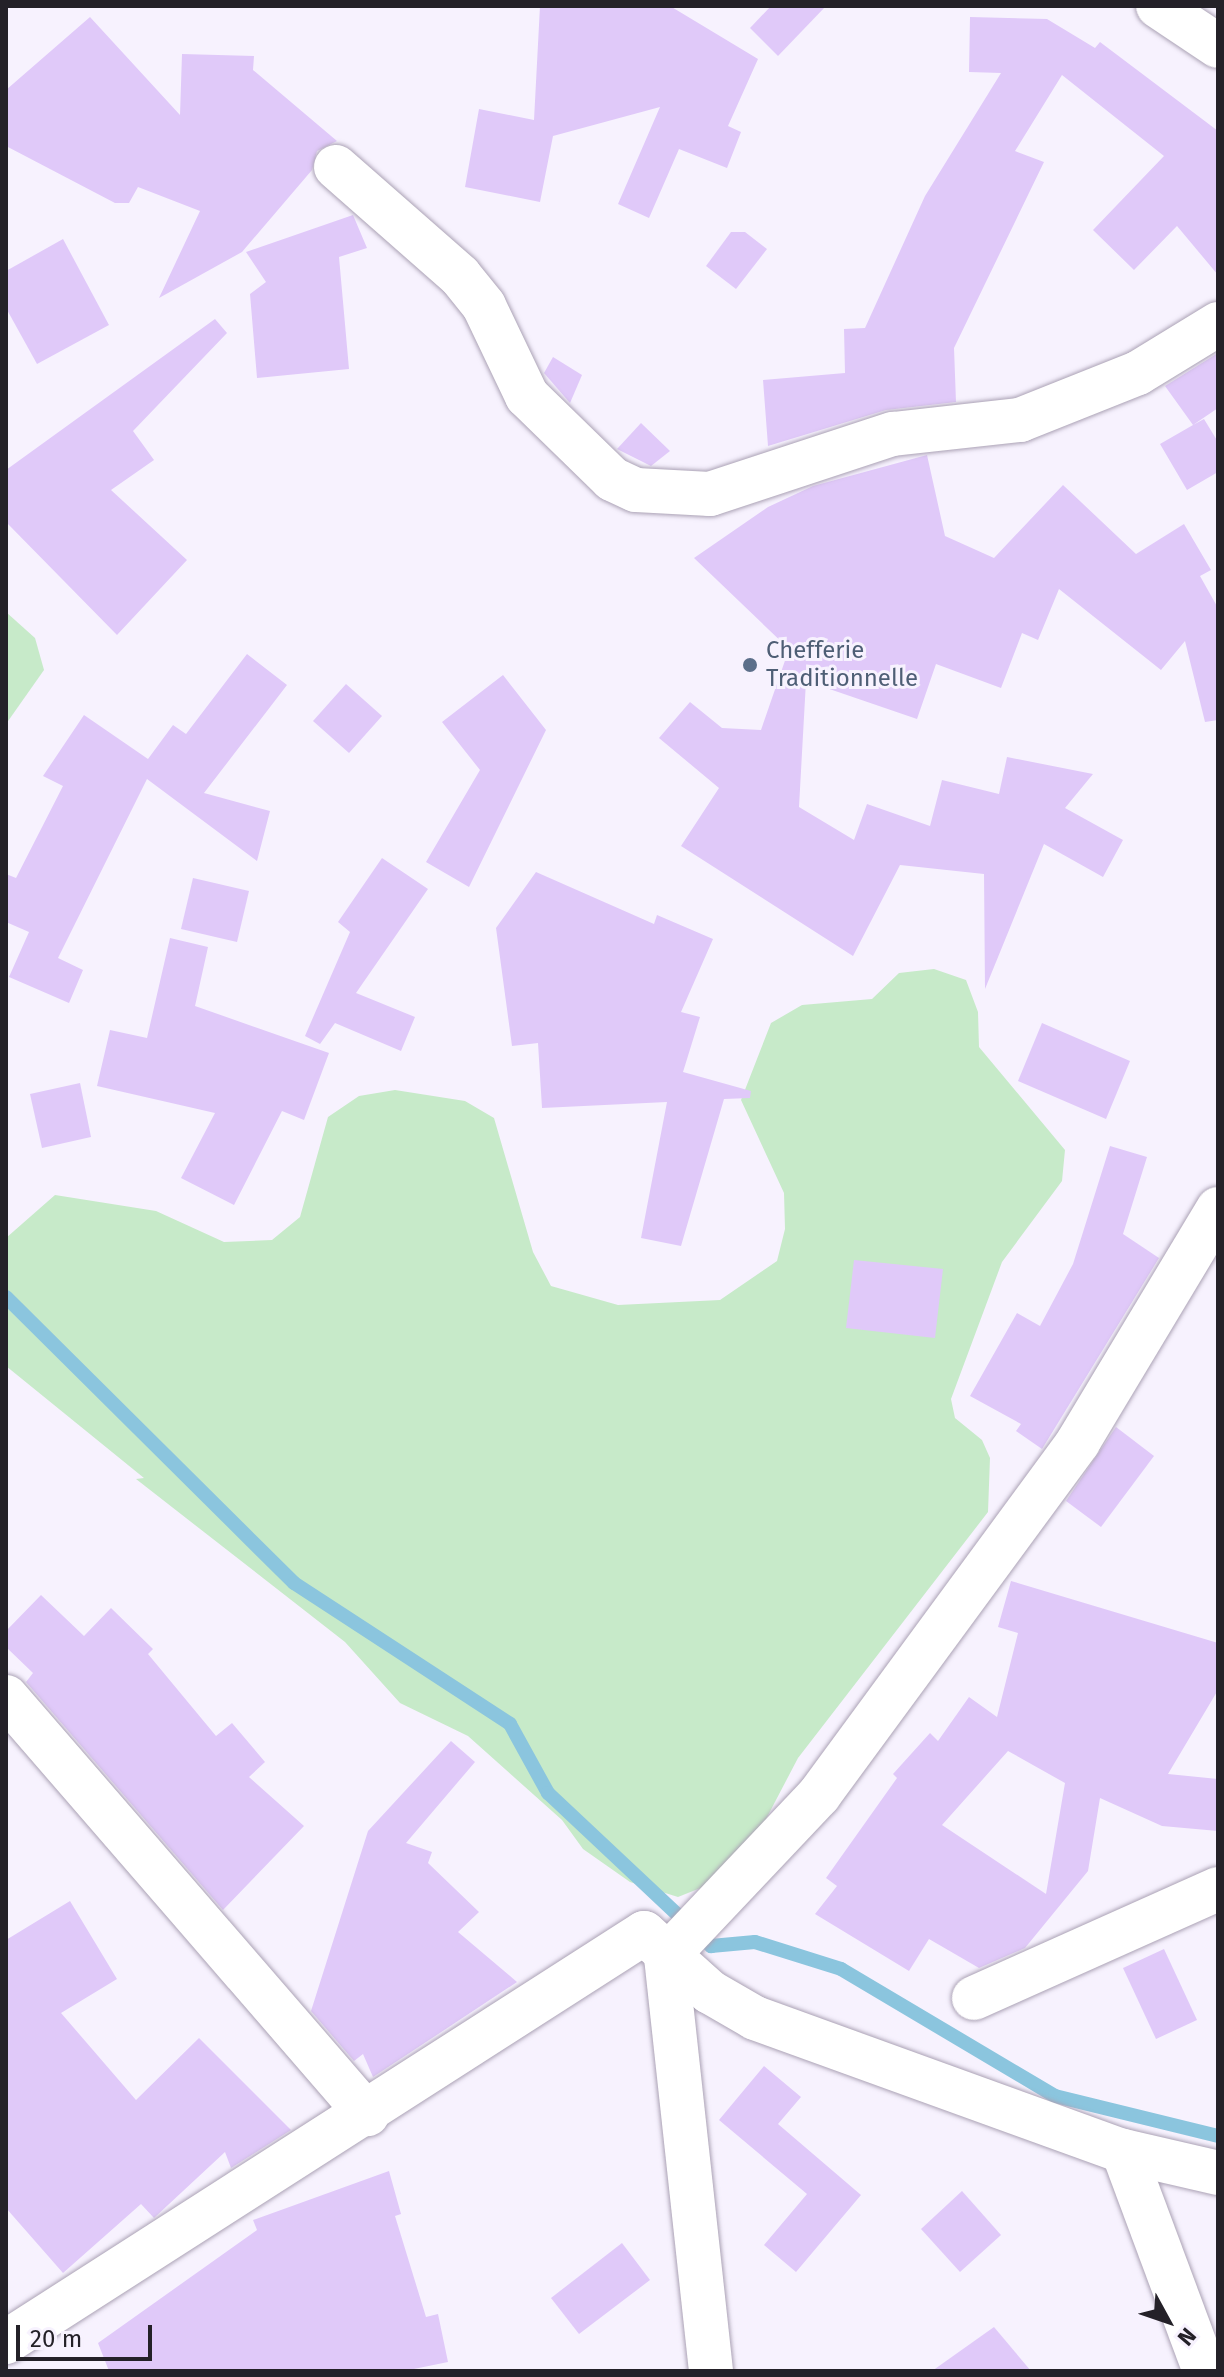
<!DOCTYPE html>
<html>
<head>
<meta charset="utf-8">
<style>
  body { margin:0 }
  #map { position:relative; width:1224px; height:2377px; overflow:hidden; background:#f7f2fe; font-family:"Fira Sans",sans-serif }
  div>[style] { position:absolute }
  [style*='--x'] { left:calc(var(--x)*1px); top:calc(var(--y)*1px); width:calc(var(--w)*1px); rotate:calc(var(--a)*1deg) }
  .green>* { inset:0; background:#c7eac9 }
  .stream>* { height:14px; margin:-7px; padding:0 7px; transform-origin:7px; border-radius:7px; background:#8bc5de }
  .building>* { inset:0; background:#e0c9f9 }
  .roads { filter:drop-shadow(0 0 2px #aba2b5) drop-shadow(0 0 2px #aba2b5) }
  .minor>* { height:44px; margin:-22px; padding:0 22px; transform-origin:22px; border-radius:22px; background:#fff }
  .dots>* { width:22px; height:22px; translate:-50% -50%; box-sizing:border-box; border:4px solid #f7f2fe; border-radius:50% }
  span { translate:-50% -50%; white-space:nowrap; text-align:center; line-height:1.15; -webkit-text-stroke:6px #f7f2fe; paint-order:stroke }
  .service-label { font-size:24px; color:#4e5e75 }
  .left { translate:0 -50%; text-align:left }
  .frame { position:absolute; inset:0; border:8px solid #242128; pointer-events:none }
  .north { position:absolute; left:1128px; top:2281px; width:80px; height:80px; -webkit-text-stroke:6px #f7f2fe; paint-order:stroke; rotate:130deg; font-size:22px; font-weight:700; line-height:32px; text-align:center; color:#242128 }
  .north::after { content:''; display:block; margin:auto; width:28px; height:36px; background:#242128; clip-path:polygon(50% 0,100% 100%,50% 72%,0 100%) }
  .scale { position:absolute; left:16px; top:2325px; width:136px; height:36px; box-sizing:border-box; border:4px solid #242128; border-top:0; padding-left:10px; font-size:24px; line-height:28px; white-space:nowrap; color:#242128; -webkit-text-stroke:6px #f7f2fe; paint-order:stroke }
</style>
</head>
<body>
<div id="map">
  <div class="green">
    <div style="clip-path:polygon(6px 612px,35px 638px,44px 670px,6px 724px)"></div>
    <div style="clip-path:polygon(934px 969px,966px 980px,978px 1012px,979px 1047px,1065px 1150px,1062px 1181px,1002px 1262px,951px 1399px,955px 1418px,982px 1440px,990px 1458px,988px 1512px,798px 1758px,765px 1821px,708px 1885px,678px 1897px,630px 1882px,583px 1849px,562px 1820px,468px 1736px,400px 1703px,345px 1642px,136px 1479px,144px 1478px,6px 1366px,6px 1238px,55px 1195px,156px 1211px,224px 1242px,272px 1240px,300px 1217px,328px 1117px,359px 1096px,395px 1090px,465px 1101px,494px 1118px,533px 1252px,551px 1286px,618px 1305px,720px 1300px,777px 1261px,785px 1229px,784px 1193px,741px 1100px,771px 1023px,802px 1005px,872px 999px,899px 973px)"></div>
  </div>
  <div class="stream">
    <div style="--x:6;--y:1297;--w:406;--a:44.8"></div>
    <div style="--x:294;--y:1583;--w:258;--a:33.1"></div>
    <div style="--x:510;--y:1724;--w:79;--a:61.2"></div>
    <div style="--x:548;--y:1793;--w:224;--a:43.2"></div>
    <div style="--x:711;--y:1946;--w:44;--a:-5.2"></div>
    <div style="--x:755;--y:1942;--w:90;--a:17.4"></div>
    <div style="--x:841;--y:1969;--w:249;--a:30.7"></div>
    <div style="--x:1055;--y:2096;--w:168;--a:13.8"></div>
  </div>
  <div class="building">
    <div style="clip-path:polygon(540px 6px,670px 6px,758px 59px,728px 126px,741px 132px,727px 168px,679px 149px,649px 218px,618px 204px,660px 107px,553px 136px,540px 202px,465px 187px,479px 109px,534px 120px)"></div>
    <div style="clip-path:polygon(771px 6px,826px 6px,778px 56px,750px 28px)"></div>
    <div style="clip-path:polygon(90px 17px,180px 115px,182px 54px,254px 56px,253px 70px,337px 141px,317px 151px,312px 170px,242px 252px,159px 298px,200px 211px,138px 187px,129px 203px,115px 203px,6px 146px,6px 90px)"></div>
    <div style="clip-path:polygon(970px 17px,1047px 19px,1095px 48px,1100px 42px,1218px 131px,1218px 275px,1177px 226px,1134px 270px,1093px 230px,1164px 156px,1062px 75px,1015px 151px,1044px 162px,954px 348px,956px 402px,886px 410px,768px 446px,763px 380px,845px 373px,844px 329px,865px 328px,925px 196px,1001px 73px,969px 72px)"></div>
    <div style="clip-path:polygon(353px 215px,367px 248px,339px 257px,349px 369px,257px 378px,250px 294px,266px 282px,246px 252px)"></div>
    <div style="clip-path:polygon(731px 232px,745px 232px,767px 249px,736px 289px,706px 266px)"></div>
    <div style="clip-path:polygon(63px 239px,109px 325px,37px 364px,6px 308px,6px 271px)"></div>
    <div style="clip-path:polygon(215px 319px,227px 333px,133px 431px,154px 460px,111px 490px,187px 560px,117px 635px,6px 522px,6px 470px)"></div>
    <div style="clip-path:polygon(1218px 353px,1218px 408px,1193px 425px,1204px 419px,1218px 442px,1218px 472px,1187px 490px,1160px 444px,1193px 425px,1165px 386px)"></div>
    <div style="clip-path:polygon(553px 357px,582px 375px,570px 403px,544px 373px)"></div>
    <div style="clip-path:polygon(641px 423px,670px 451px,651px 466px,617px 449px)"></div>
    <div style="clip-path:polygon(927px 455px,945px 536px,994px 558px,1063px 485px,1136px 554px,1184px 524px,1211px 570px,1200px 576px,1218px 608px,1218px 720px,1205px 722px,1185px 641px,1161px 670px,1059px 589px,1038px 640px,1022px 633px,1001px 688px,936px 664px,917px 719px,806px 681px,799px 807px,854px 840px,867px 804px,930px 826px,942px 780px,999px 794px,1007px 757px,1093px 774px,1065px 808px,1123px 840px,1103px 877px,1044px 844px,985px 989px,984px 874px,900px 865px,853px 956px,681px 846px,719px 788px,659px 738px,690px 702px,722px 728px,761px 730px,789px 649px,694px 558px,768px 507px,813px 486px)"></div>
    <div style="clip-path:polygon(247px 654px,287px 685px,204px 793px,270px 811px,257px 861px,147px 779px,58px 958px,83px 970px,69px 1003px,9px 977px,29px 932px,6px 922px,6px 874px,16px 878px,63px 786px,43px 776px,84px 715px,148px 759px,173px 725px,186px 734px)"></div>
    <div style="clip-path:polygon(503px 675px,546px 730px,469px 887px,426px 862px,480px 770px,442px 722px)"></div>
    <div style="clip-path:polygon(346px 684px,382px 716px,349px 753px,313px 721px)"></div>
    <div style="clip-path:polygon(382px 858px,428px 889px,356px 993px,415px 1017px,401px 1051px,335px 1023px,320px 1044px,305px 1036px,350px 932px,338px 922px)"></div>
    <div style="clip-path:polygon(536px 872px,654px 924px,657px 915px,713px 939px,681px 1012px,700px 1017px,683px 1072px,751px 1091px,750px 1098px,724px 1099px,681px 1246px,641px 1238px,667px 1102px,542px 1108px,538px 1043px,512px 1046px,496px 928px)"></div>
    <div style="clip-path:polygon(193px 878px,249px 891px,237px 942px,181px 929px)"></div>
    <div style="clip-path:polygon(170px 938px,208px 947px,195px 1006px,329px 1053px,304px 1120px,282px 1111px,234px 1205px,181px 1178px,215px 1113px,97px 1086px,110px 1030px,147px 1038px)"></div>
    <div style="clip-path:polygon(1042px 1023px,1130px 1061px,1106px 1119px,1018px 1081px)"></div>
    <div style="clip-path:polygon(80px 1083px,91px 1137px,42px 1148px,30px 1094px)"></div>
    <div style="clip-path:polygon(1110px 1146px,1147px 1157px,1123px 1234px,1159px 1258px,1042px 1449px,1016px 1431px,1021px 1424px,970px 1396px,1017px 1313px,1040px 1326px,1073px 1264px)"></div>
    <div style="clip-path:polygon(854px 1260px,943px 1269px,935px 1338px,846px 1328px)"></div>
    <div style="clip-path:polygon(1116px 1427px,1154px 1456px,1101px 1527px,1066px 1501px)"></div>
    <div style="clip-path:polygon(evenodd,1011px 1581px,1218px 1643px,1218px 1690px,1168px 1774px,1218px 1779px,1218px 1831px,1162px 1826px,1100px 1798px,1088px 1871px,1025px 1948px,979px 1968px,929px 1939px,909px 1971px,815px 1914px,837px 1886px,826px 1878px,897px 1778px,893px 1774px,930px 1733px,938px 1741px,969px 1697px,997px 1717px,1018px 1633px,998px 1627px,1011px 1581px,1008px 1751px,1065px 1783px,1046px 1894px,942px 1825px,1008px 1751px)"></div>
    <div style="clip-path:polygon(41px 1595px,84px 1636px,111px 1608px,153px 1649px,148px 1654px,216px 1736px,232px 1723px,265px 1762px,249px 1777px,304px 1826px,223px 1910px,26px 1682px,33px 1673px,6px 1647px,6px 1631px)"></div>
    <div style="clip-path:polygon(451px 1741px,475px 1762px,406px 1843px,432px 1852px,428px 1863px,479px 1912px,458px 1932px,517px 1982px,373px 2077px,363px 2054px,354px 2061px,311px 2011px,368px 1831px)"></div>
    <div style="clip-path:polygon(70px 1901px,117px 1979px,61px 2013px,136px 2100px,199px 2038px,291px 2130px,231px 2168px,225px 2152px,154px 2218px,141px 2204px,63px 2273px,6px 2208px,6px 1940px)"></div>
    <div style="clip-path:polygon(1164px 1949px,1197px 2020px,1156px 2039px,1123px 1968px)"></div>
    <div style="clip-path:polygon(764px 2066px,801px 2097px,778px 2124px,861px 2195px,796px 2272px,764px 2245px,807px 2194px,719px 2120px)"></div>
    <div style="clip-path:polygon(389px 2171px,401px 2214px,395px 2216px,426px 2317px,438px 2314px,448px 2362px,404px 2371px,109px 2371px,98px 2343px,257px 2230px,253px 2220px)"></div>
    <div style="clip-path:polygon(962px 2191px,1001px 2235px,960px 2272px,921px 2229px)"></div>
    <div style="clip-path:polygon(622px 2243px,650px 2280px,579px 2334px,551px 2298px)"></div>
    <div style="clip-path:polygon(994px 2327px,1031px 2371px,932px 2371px)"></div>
  </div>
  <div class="roads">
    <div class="minor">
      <div style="--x:1158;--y:6;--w:72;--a:33.7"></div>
      <div style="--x:336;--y:167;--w:165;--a:41.3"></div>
      <div style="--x:460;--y:276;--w:38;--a:51"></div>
      <div style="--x:484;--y:306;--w:100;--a:64.5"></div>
      <div style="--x:527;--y:396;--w:119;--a:44.3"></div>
      <div style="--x:612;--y:479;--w:26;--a:25"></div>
      <div style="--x:636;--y:490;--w:74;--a:3.1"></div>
      <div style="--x:710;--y:494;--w:193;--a:-18.2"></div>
      <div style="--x:893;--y:434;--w:128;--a:-6.3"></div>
      <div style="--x:1020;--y:420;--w:127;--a:-21.7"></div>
      <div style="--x:1138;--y:373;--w:94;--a:-31.5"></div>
      <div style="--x:6;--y:1697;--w:552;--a:49.12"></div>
      <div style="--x:974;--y:1998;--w:267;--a:-24.1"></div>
      <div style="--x:1123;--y:2151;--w:235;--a:69.6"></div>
      <div style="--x:6;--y:2342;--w:758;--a:-32.66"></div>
      <div style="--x:644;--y:1933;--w:89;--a:41.8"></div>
      <div style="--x:710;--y:1992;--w:52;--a:30"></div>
      <div style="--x:755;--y:2018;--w:391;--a:19.9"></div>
      <div style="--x:1123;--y:2151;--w:98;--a:13"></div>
      <div style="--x:711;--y:2371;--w:416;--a:-96.2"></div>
      <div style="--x:666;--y:1957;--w:223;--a:-46.6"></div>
      <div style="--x:819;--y:1795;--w:438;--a:-53.7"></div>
      <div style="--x:1078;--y:1442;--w:272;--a:-59"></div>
    </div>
  </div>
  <div class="dots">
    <div style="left:750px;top:665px;background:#5c6f8a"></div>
  </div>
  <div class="service-label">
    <span class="left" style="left:766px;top:665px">Chefferie<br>Traditionnelle</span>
  </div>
  <div class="frame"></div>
  <div class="north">N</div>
  <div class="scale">20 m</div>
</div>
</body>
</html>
